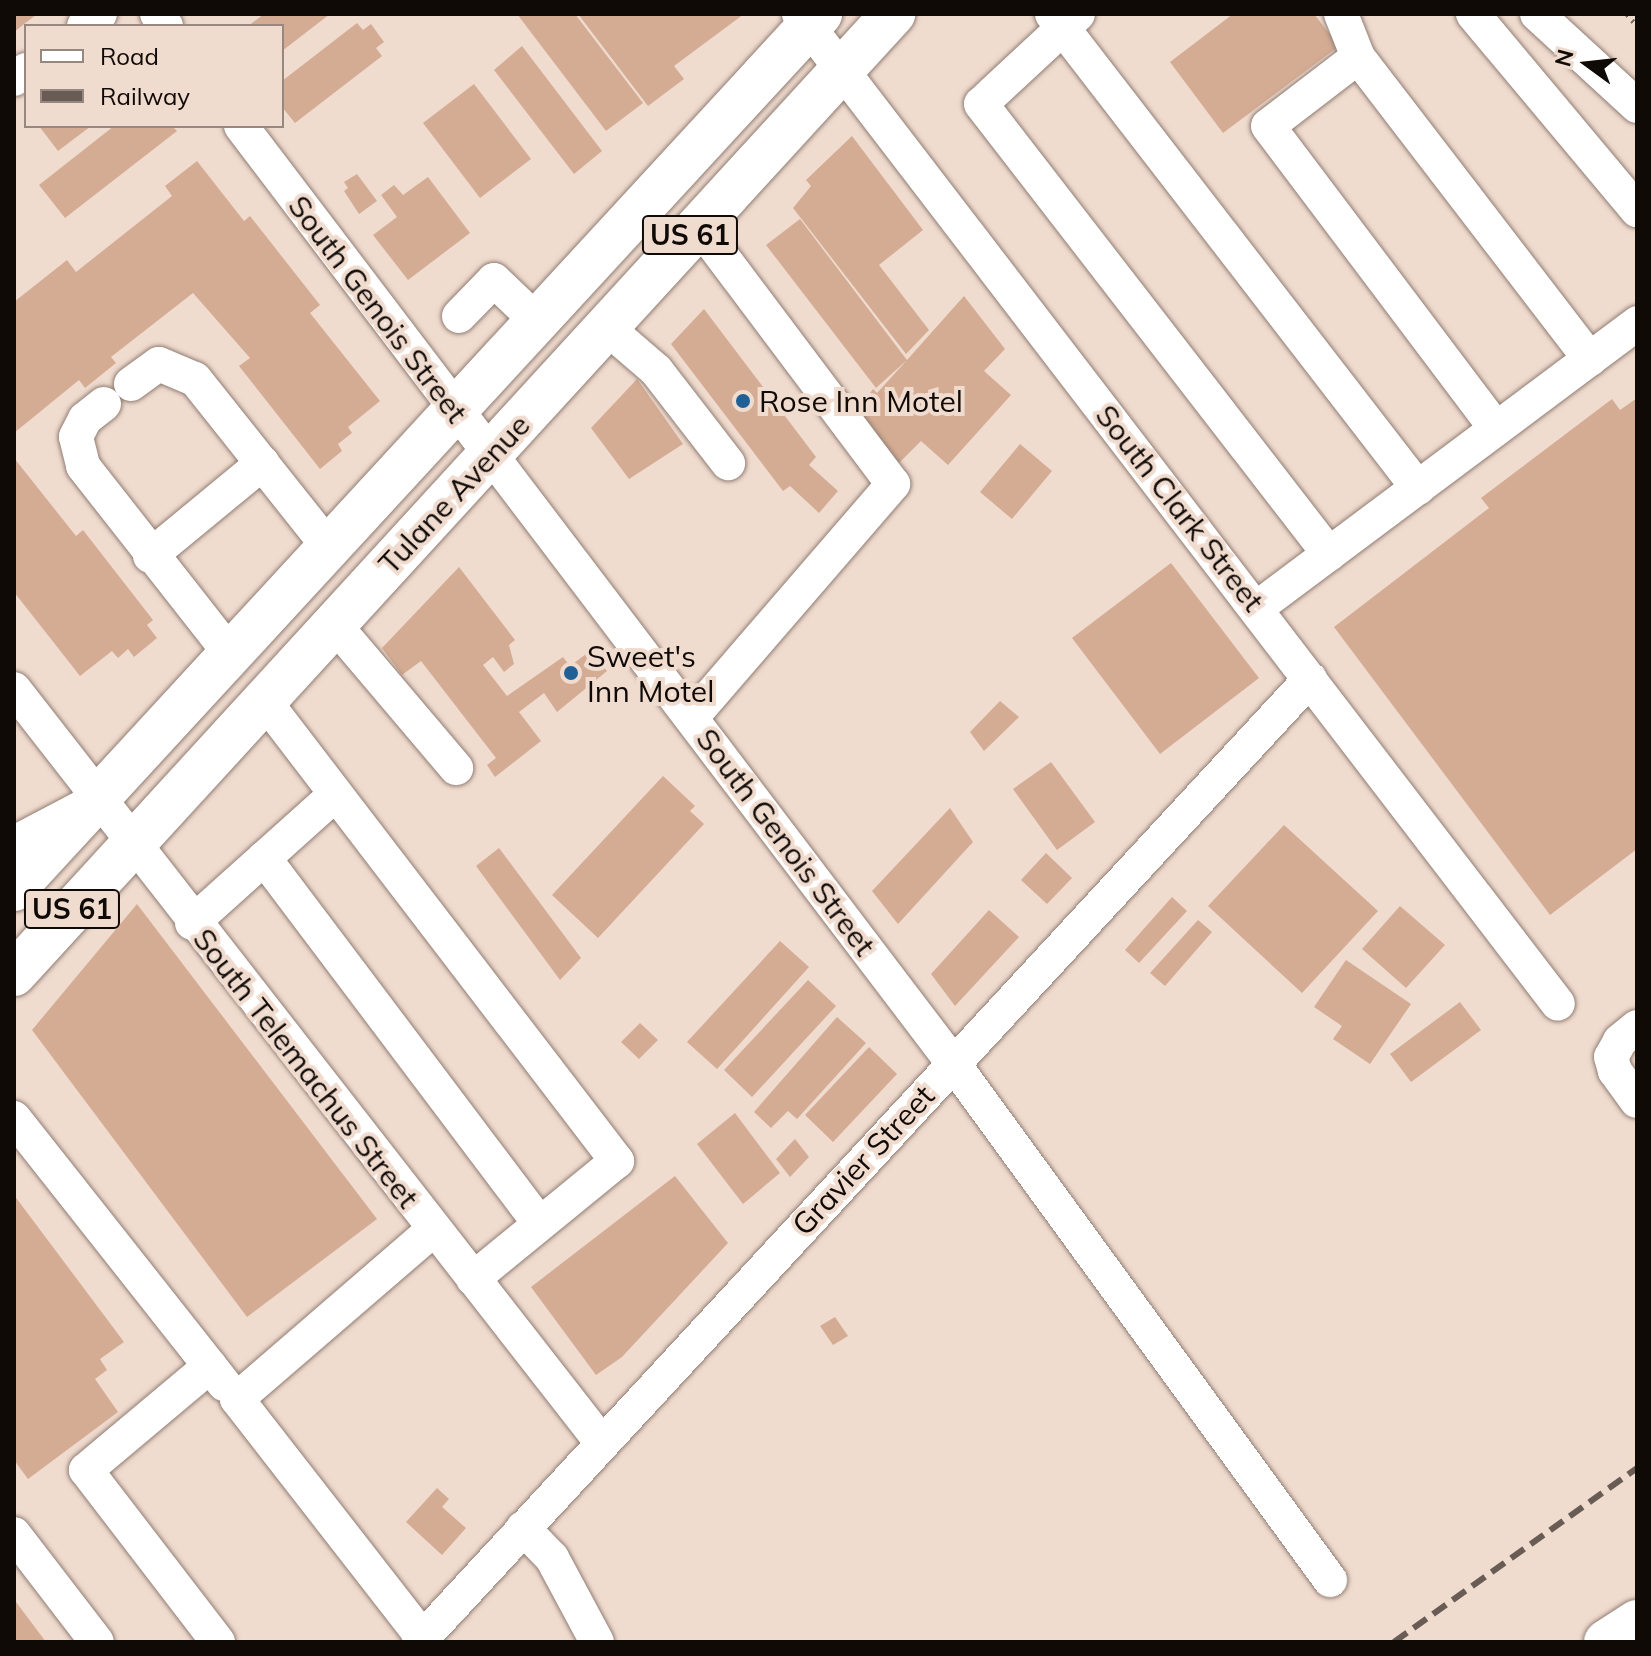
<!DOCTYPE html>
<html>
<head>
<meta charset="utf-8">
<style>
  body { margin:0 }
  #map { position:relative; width:1651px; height:1656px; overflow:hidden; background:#f0dbcf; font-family:Mulish,sans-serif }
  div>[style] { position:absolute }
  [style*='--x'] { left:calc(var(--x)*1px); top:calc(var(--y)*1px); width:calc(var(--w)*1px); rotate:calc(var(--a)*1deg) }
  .building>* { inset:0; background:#d4ac94 }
  .path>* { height:5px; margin-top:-2.5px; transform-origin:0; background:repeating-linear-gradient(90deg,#7b6e66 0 2px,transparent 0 8px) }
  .roads { filter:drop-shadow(0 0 2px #907d72) drop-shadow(0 0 2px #907d72) }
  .minor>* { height:34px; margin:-17px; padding:0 17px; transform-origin:17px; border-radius:17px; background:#fff }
  .major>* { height:44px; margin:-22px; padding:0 22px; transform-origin:22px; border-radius:22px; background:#fff }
  .highway>* { height:44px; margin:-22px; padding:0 22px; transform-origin:22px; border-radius:22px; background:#fff }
  .rail>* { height:6px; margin-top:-3px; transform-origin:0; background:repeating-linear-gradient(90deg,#685c55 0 16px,transparent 0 24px) }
  .dots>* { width:22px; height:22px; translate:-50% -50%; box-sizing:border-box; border:4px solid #f0dbcf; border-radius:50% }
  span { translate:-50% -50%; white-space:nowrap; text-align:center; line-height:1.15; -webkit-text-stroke:8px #f0dbcf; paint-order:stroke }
  .shield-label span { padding:2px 6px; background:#f0dbcf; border:2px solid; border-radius:6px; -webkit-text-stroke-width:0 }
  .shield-label { font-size:28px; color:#100a06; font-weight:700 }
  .street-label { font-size:30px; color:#100a06 }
  .poi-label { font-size:30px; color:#100a06 }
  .left { translate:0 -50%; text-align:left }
  .frame { position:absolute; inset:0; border:16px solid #100a06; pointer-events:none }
  .legend { position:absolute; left:24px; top:24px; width:260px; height:104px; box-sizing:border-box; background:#f0dbcf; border:2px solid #96877f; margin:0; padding:10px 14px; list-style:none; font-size:24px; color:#100a06 }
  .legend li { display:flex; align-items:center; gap:16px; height:40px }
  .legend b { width:40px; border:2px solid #96877f }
  .north { position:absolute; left:1547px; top:24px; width:80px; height:80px; -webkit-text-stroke:6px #f0dbcf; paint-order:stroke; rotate:285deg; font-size:22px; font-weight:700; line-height:32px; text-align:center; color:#100a06 }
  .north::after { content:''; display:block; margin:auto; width:28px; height:36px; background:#100a06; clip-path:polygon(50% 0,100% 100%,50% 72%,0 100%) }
</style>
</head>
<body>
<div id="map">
  <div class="building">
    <div style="clip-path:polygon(14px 14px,37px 14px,14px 32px)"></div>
    <div style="clip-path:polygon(264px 14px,330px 14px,282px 51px,282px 26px,248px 26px)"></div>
    <div style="clip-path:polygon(517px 14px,575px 14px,643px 103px,606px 131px)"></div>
    <div style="clip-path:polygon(578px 14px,744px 14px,674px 66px,684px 79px,648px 106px)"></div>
    <div style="clip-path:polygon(1233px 14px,1314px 14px,1339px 46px,1223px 133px,1170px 62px)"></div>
    <div style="clip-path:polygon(357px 23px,363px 30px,371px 24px,384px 42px,376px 48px,382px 56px,295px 123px,282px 107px,282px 81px)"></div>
    <div style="clip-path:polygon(522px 46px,602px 151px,574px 174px,494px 70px)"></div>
    <div style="clip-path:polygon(474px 84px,531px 159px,480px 198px,423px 123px)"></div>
    <div style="clip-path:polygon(39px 126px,91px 126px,58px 151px)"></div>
    <div style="clip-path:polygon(114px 126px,172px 126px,177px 131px,65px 218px,39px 185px)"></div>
    <div style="clip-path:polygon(852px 136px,923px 230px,879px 265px,929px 330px,906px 354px,793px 208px,811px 186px,806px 180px)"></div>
    <div style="clip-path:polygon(197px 161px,244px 221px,250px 216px,320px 305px,310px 313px,380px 401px,348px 427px,352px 433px,338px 444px,342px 451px,320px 469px,239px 366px,250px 358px,193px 293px,111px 357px,116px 363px,85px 388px,79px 380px,14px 433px,14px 302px,67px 260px,76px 272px,172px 196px,165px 186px)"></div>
    <div style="clip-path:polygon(357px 174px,377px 201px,359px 214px,344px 191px,348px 188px,344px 182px)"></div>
    <div style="clip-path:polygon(428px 177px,470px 233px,408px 280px,373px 235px,397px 217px,381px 195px,394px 185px,403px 195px)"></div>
    <div style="clip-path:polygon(800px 219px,907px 360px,964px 296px,1005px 349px,984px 371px,1011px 395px,948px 465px,921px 441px,899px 463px,851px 419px,873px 389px,877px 393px,907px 360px,876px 388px,766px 245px)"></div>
    <div style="clip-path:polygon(704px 309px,816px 457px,809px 465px,838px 491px,819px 513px,790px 486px,783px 491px,671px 344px)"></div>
    <div style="clip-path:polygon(637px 379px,683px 444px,629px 479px,591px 428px)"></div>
    <div style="clip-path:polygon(1637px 398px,1637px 849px,1550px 915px,1334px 627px,1489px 508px,1481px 498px,1612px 399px,1620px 410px)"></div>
    <div style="clip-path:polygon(1020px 444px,1052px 471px,1012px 519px,980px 492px)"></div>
    <div style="clip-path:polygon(14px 458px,76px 536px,83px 530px,153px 620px,147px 625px,157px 638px,134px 657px,128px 649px,118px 658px,112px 651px,80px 676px,14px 592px)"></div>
    <div style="clip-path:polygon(1171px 563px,1259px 678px,1160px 754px,1072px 638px)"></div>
    <div style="clip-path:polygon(459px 567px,515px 640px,509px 645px,514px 664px,504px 672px,493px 657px,483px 665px,507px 696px,563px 657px,570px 666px,590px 651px,607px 671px,557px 712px,544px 693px,519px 712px,541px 741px,495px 777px,487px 765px,496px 758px,421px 661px,402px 675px,382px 648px)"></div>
    <div style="clip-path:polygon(1000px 701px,1019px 717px,984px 751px,970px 732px)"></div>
    <div style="clip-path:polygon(1051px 762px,1095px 822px,1057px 850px,1013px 789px)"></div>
    <div style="clip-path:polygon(663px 776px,695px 806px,690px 811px,704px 824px,598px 938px,552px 895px)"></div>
    <div style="clip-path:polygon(950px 808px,973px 842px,898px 924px,872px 891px)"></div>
    <div style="clip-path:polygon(1284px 825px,1378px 911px,1302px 993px,1208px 906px)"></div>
    <div style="clip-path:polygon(499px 848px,581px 958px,560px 980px,476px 866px)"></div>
    <div style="clip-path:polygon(1046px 853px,1072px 878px,1047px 904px,1021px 880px)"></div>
    <div style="clip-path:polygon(1172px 897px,1187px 911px,1139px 963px,1125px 950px)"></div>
    <div style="clip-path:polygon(137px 904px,377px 1219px,247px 1317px,32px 1030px)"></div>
    <div style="clip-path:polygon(1400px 906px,1445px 945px,1406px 988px,1362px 949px)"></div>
    <div style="clip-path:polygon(989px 910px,1019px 937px,955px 1006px,931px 974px)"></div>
    <div style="clip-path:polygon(1198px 920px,1212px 932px,1165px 986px,1150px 973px)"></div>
    <div style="clip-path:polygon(780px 941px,809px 967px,717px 1069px,687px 1042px)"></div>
    <div style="clip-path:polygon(1346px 960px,1411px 1004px,1370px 1064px,1333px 1039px,1342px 1026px,1314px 1007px)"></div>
    <div style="clip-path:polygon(808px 980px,836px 1006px,752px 1097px,724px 1070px)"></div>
    <div style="clip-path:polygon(1460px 1002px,1481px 1030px,1411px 1082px,1390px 1054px)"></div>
    <div style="clip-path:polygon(837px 1017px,866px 1043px,797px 1119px,788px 1111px,771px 1128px,754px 1112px)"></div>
    <div style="clip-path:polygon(640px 1023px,658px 1040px,639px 1059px,621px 1042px)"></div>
    <div style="clip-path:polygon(869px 1047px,897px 1074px,833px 1142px,805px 1115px)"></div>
    <div style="clip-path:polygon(735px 1113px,780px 1173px,743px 1204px,697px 1144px)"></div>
    <div style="clip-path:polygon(795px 1139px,809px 1157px,790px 1177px,776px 1159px)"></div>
    <div style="clip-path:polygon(675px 1176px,728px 1243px,622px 1357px,596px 1375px,531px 1287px)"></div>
    <div style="clip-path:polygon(14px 1195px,124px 1342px,100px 1359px,107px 1370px,95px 1379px,118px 1412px,28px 1479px,14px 1460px)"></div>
    <div style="clip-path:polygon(835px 1317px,848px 1336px,833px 1345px,820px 1326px)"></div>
    <div style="clip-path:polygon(437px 1488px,449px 1499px,442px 1507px,466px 1528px,442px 1555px,406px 1522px)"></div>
    <div style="clip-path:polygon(16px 1602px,46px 1642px,14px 1642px)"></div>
  </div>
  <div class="path">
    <div style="--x:1627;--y:14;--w:16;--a:50"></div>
  </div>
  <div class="roads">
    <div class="minor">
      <div style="--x:157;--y:14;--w:15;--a:53"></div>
      <div style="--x:799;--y:14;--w:1247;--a:52.52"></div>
      <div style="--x:1052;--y:14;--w:599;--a:52.33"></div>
      <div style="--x:1078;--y:14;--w:132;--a:137.1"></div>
      <div style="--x:981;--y:104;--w:569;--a:52.28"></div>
      <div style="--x:1341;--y:14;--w:46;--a:68.4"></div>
      <div style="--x:1358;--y:57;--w:381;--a:52.5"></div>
      <div style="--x:1473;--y:14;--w:256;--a:50.1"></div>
      <div style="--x:1537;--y:14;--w:136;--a:42.6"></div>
      <div style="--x:84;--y:26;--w:20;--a:-37"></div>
      <div style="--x:1358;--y:57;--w:113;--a:142.5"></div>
      <div style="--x:1268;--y:126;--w:379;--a:53"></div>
      <div style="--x:14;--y:79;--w:15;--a:-37"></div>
      <div style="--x:241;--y:126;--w:1177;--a:52.77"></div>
      <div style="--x:953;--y:1063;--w:640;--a:53.9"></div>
      <div style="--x:459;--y:316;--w:50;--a:-45.8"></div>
      <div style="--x:494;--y:280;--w:62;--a:43.7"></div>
      <div style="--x:606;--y:327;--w:66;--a:40.7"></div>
      <div style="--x:656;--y:370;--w:118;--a:52.3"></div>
      <div style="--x:131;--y:384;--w:34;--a:-36"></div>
      <div style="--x:159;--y:364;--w:39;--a:23"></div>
      <div style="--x:195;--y:379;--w:217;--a:51.5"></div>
      <div style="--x:104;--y:404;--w:24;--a:142"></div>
      <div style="--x:85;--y:419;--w:20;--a:117"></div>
      <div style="--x:76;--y:437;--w:30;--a:76"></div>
      <div style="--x:83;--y:466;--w:240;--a:51.9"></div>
      <div style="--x:150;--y:556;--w:146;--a:-39.5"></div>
      <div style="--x:1258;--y:607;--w:474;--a:-36.8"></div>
      <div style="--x:334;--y:624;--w:189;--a:49.7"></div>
      <div style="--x:14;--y:689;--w:956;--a:52.05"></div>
      <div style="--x:264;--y:700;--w:581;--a:52.56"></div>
      <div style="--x:617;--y:1161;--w:186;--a:140.7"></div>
      <div style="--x:692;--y:717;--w:308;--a:-49.2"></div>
      <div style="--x:893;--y:484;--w:323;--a:-126.9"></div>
      <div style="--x:14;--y:843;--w:73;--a:-27.6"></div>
      <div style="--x:264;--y:858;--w:458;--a:53"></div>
      <div style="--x:192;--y:923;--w:193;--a:-41.9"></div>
      <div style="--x:1637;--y:1027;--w:22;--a:141"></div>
      <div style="--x:1620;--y:1041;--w:18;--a:119"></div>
      <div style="--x:1611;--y:1057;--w:15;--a:74"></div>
      <div style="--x:1615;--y:1071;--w:37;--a:54"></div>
      <div style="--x:14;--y:1118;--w:339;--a:51.7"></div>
      <div style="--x:210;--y:1366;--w:162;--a:140"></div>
      <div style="--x:86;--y:1470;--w:217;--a:52.5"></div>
      <div style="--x:523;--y:1528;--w:42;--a:46"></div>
      <div style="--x:552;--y:1558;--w:95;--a:61.8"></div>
      <div style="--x:14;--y:1534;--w:136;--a:52.5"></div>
      <div style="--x:423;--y:1638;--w:303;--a:-127.9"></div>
      <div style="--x:237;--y:1399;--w:259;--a:-40.8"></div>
      <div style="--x:419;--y:1642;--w:1312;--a:-47.22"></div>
    </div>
    <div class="major">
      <div style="--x:14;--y:889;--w:1190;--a:-47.35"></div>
      <div style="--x:14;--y:974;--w:1302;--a:-47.52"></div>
    </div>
    <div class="highway">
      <div style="--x:1606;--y:1642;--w:37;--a:-33"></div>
    </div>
  </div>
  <div class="rail">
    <div style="--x:1394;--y:1642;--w:299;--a:-35.6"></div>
  </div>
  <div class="dots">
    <div style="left:743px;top:401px;background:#206096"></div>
    <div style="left:571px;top:673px;background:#206096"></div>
  </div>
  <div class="shield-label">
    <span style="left:690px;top:235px">US 61</span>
    <span style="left:72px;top:909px">US 61</span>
  </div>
  <div class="street-label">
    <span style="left:378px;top:309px;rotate:53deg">South Genois Street</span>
    <span style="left:454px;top:494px;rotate:-47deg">Tulane Avenue</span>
    <span style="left:1180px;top:508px;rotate:52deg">South Clark Street</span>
    <span style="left:786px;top:842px;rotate:53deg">South Genois Street</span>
    <span style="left:306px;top:1068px;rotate:52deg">South Telemachus Street</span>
    <span style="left:863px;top:1160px;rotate:-47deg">Gravier Street</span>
  </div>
  <div class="poi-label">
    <span class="left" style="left:759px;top:401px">Rose Inn Motel</span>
    <span class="left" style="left:587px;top:673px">Sweet's<br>Inn Motel</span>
  </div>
  <div class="frame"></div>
  <ul class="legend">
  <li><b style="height:10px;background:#fff"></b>Road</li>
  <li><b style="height:10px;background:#685c55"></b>Railway</li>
  </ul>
  <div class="north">N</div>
</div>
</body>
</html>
